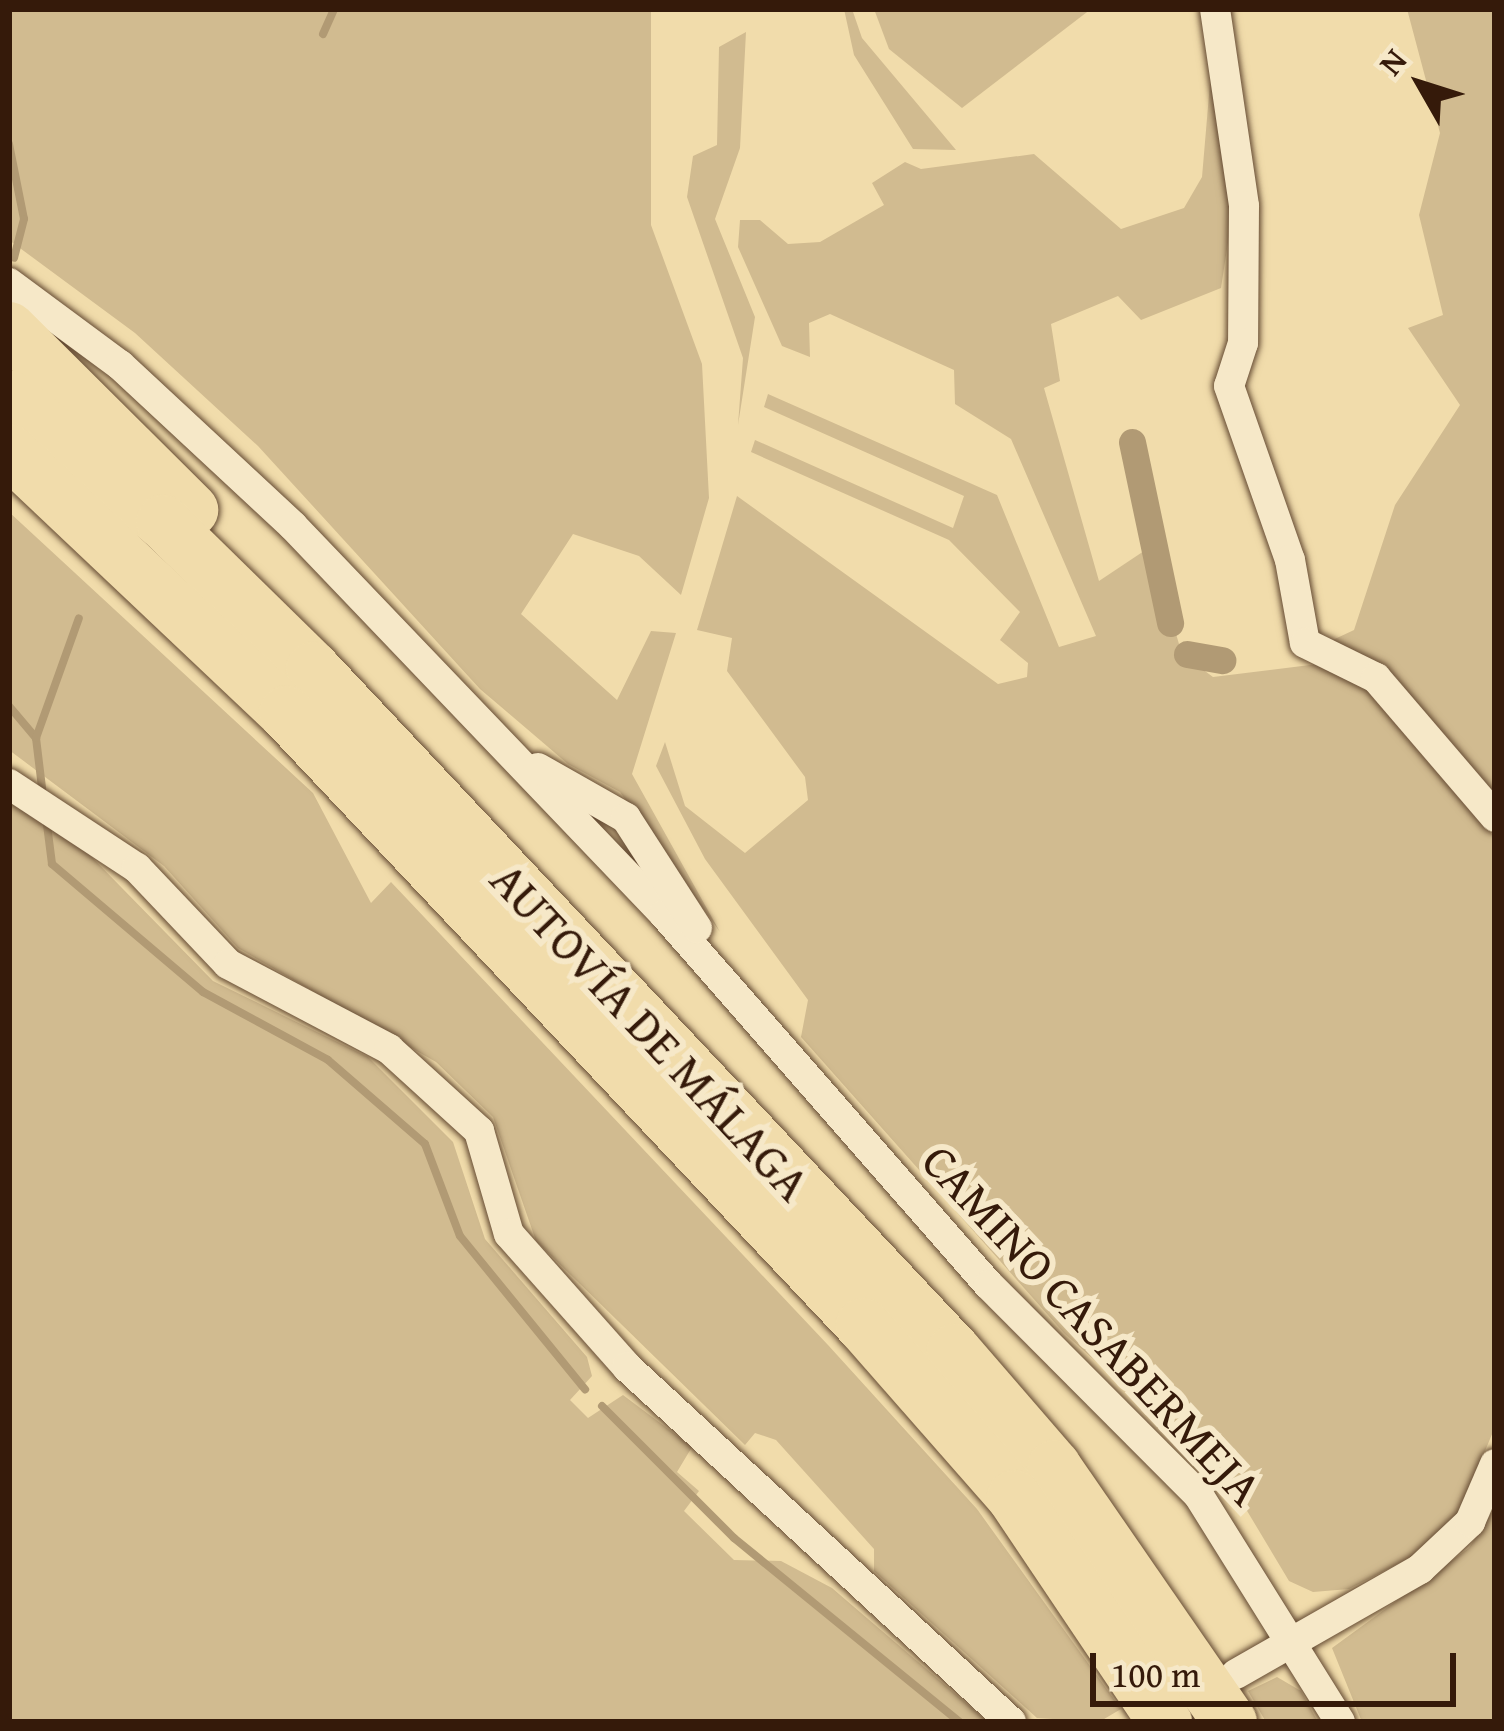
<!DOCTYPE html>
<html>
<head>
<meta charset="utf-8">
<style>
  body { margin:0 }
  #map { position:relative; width:1504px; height:1731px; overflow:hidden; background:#f1dcab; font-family:"Gentium Book Plus",serif }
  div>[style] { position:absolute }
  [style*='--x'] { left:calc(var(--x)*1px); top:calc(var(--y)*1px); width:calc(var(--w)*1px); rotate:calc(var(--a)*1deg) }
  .green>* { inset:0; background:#d1bb90 }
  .stream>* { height:8px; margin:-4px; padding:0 4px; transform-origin:4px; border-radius:4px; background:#b19a74 }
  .canal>* { height:27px; margin:-13.5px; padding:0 13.5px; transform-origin:13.5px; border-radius:13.5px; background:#b19a74 }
  .roads { filter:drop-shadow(0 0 3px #644a32) drop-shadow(0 0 3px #644a32) }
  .minor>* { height:30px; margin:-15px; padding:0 15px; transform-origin:15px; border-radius:15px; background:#f6e8c8 }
  .motorway>* { height:54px; margin:-27px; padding:0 27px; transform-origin:27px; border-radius:27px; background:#f1dcab }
  span { translate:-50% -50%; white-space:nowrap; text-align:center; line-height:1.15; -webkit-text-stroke:12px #f6e8c8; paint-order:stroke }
  .street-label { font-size:48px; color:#351a0a }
  .frame { position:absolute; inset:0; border:12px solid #351a0a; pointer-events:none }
  .north { position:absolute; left:1360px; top:24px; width:120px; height:120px; -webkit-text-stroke:9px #f6e8c8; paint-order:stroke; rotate:309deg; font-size:33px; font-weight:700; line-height:48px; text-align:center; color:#351a0a }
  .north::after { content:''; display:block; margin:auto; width:42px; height:54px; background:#351a0a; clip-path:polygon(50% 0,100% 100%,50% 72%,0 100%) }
  .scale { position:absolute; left:1090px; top:1653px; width:366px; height:54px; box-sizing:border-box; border:6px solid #351a0a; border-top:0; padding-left:15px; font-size:36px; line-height:42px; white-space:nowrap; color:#351a0a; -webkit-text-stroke:9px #f6e8c8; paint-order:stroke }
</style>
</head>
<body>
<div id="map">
  <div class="green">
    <div style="clip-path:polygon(9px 9px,651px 9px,651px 225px,702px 364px,709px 498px,681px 595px,639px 556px,573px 534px,521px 614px,617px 700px,651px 631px,676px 633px,632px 774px,720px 932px,620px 792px,568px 764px,480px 689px,258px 446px,135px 333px,9px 240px)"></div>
    <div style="clip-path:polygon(844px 9px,852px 9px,862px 38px,956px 150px,913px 149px,854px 55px)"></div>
    <div style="clip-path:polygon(874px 9px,1091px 9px,962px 108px,889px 49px)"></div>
    <div style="clip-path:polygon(1407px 9px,1495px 9px,1495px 802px,1396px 677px,1322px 645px,1354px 630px,1395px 505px,1460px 405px,1408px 328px,1443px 315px,1419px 215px,1440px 133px)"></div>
    <div style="clip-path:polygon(746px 32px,740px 148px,715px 219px,755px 317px,738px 425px,743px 358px,687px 197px,693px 156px,717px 145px,719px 47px)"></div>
    <div style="clip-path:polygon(1213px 48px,1234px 203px,1221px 288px,1141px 320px,1118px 296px,1051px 324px,1060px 381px,1044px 388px,1099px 581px,1150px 547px,1182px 654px,1213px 677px,1326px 663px,1376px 696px,1495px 838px,1495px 1427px,1460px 1511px,1411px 1557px,1349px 1589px,1313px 1592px,1289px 1581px,1228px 1479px,1064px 1333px,801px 1037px,808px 1000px,705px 859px,656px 766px,665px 742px,685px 806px,745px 853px,808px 800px,805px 777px,727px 671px,732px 638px,697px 630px,737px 496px,998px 684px,1027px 677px,1028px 663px,1000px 640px,1020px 612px,949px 540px,751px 452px,755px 440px,953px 528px,964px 496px,764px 407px,768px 394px,997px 495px,1059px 647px,1096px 636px,1011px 439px,955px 404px,954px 370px,830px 314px,809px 323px,810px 357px,782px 346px,738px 247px,740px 220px,760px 220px,788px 244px,820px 242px,884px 205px,872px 183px,905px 162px,921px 169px,1034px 154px,1121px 229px,1184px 208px,1202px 177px)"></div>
    <div style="clip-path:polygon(9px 512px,313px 793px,371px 903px,391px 882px,828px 1345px,977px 1509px,1121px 1709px,1099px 1722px,1037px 1718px,874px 1571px,874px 1549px,776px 1440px,755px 1433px,745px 1445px,536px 1241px,493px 1117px,436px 1062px,238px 948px,164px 866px,9px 750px)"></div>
    <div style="clip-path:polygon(9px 803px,76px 841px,213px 981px,368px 1057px,453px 1142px,485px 1239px,587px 1357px,592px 1376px,570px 1400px,588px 1418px,623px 1395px,692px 1447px,677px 1472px,699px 1491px,684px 1511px,734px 1560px,781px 1561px,832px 1588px,988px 1722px,9px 1722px)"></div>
    <div style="clip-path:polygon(1495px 1507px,1495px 1722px,1362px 1722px,1332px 1648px,1469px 1548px)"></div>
    <div style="clip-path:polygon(1277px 1677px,1301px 1691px,1318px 1722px,1266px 1722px,1248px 1691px)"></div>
  </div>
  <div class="stream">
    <div style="--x:323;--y:34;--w:27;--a:-66"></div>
    <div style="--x:9;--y:144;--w:76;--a:78.7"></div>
    <div style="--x:24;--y:219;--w:40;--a:104.4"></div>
    <div style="--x:9;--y:706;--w:42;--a:49.8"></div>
    <div style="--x:36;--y:738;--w:58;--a:83.1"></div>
    <div style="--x:36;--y:738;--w:127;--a:-70.3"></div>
    <div style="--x:46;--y:817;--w:47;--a:82.7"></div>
    <div style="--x:52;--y:864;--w:198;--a:40.3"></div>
    <div style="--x:203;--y:992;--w:142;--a:28.5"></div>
    <div style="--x:328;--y:1060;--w:128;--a:40.9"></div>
    <div style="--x:425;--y:1144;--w:98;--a:69.2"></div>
    <div style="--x:460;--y:1236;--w:198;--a:50.8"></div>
    <div style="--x:602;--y:1406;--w:187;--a:45"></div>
    <div style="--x:734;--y:1538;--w:291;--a:39.2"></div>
  </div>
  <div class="canal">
    <div style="--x:1132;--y:442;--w:185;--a:78.1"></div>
    <div style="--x:1187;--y:654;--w:36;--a:10"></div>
  </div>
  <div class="roads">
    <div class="minor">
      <div style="--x:1215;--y:9;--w:199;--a:81.6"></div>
      <div style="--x:1244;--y:206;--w:137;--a:90.4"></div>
      <div style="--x:1243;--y:343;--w:45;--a:108"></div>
      <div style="--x:1229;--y:386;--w:184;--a:70.7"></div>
      <div style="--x:1290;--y:560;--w:84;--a:79.8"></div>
      <div style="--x:1305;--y:643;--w:79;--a:26.2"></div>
      <div style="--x:1376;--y:678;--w:183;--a:49.4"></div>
      <div style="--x:9;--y:283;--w:138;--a:36.5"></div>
      <div style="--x:120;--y:365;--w:236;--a:42.9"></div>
      <div style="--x:293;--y:526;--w:537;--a:46.28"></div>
      <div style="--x:664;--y:914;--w:493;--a:48.8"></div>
      <div style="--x:989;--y:1285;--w:298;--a:45.1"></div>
      <div style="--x:1199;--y:1496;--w:266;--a:58"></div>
      <div style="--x:538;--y:768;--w:101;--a:29.6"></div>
      <div style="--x:626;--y:818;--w:131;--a:57.2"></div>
      <div style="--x:9;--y:784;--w:153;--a:33.3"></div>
      <div style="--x:137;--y:868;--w:132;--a:46.5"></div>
      <div style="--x:228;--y:964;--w:182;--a:27.8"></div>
      <div style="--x:389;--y:1049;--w:122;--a:42.3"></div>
      <div style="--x:479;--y:1131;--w:107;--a:73.8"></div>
      <div style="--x:509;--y:1234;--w:178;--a:48.4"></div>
      <div style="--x:627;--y:1367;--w:523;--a:42.75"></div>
      <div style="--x:1236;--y:1674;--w:212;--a:-29.7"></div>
      <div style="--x:1420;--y:1569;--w:69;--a:-43.2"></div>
      <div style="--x:1470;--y:1522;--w:63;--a:-66.7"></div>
    </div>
    <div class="motorway">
      <div style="--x:9;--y:329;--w:257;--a:44.8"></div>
      <div style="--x:9;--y:397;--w:198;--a:39.1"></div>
      <div style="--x:163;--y:522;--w:210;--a:44.4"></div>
      <div style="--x:313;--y:669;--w:936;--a:46.78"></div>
      <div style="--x:954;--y:1351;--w:153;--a:49.2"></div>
      <div style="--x:1054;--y:1467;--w:310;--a:55.4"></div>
      <div style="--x:9;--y:451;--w:381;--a:43.4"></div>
      <div style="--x:286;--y:713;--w:841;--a:46.69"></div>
      <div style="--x:863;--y:1325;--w:229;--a:48.7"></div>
      <div style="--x:1014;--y:1497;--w:271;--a:56.1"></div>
    </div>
  </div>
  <div class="street-label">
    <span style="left:651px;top:1031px;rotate:47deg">AUTOVÍA DE MÁLAGA</span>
    <span style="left:1093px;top:1324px;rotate:47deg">CAMINO CASABERMEJA</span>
  </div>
  <div class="frame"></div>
  <div class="north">N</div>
  <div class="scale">100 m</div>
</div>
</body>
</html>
